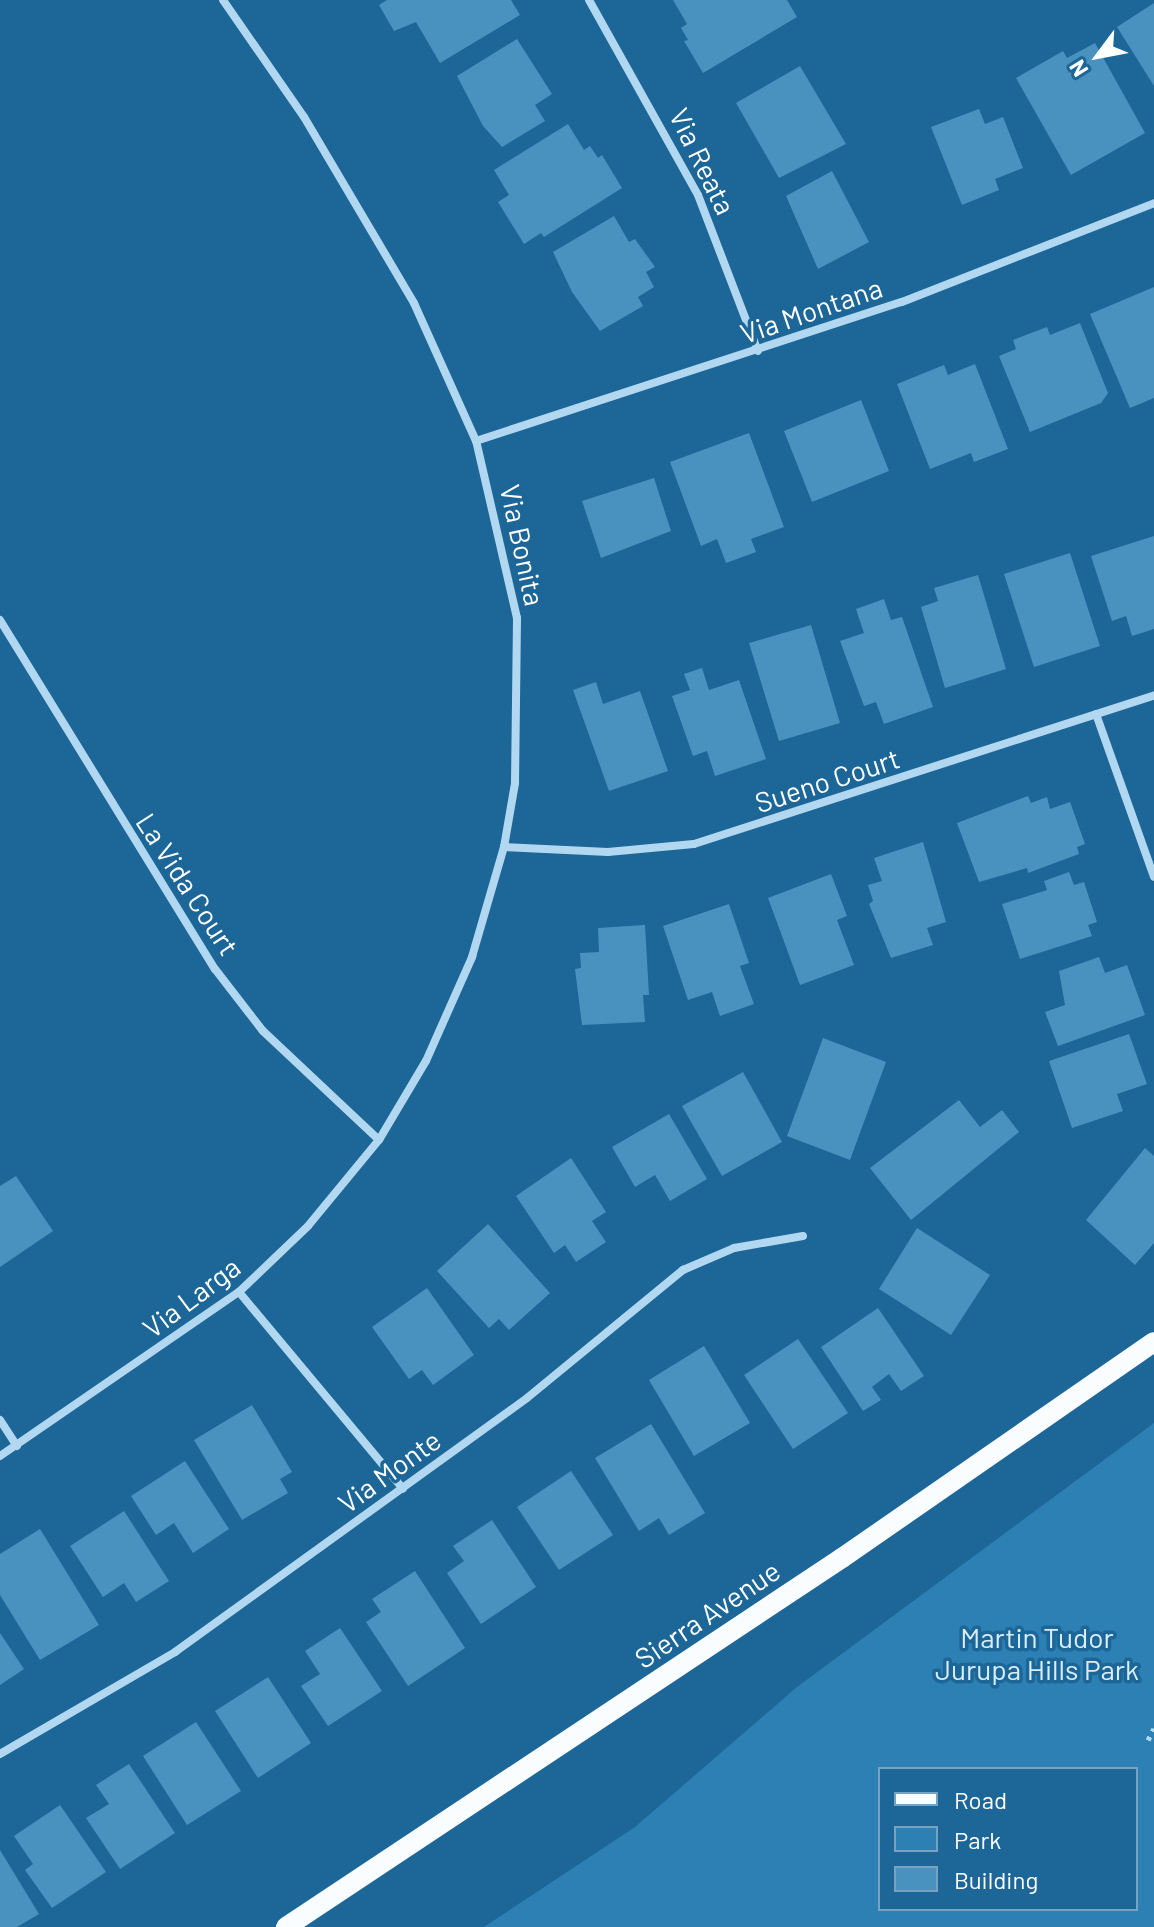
<!DOCTYPE html>
<html>
<head>
<meta charset="utf-8">
<style>
  body { margin:0 }
  #map { position:relative; width:1154px; height:1927px; overflow:hidden; background:#1c6698; font-family:Barlow,sans-serif }
  div>[style] { position:absolute }
  [style*='--x'] { left:calc(var(--x)*1px); top:calc(var(--y)*1px); width:calc(var(--w)*1px); rotate:calc(var(--a)*1deg) }
  .green>* { inset:0; background:#2c80b4 }
  .building>* { inset:0; background:#4992c0 }
  .path>* { height:5px; margin-top:-2.5px; transform-origin:0; background:repeating-linear-gradient(90deg,#b1d8f0 0 4px,transparent 0 10px) }
  .minor>* { height:8px; margin:-4px; padding:0 4px; transform-origin:4px; border-radius:4px; background:#b1d8f0 }
  .primary>* { height:20px; margin:-10px; padding:0 10px; transform-origin:10px; border-radius:10px; background:#fafdff }
  span { translate:-50% -50%; white-space:nowrap; text-align:center; line-height:1.15; -webkit-text-stroke:7px #1c6698; paint-order:stroke }
  .street-label { font-size:28px; color:#fff }
  .park-label { font-size:28px; color:#d8eefb }
  .legend { position:absolute; left:878px; top:1767px; width:260px; height:144px; box-sizing:border-box; background:#1c6698; border:2px solid #77a3c1; margin:0; padding:10px 14px; list-style:none; font-size:24px; color:#fff }
  .legend li { display:flex; align-items:center; gap:16px; height:40px }
  .legend b { width:40px; border:2px solid #77a3c1 }
  .north { position:absolute; left:1058px; top:16px; width:80px; height:80px; -webkit-text-stroke:6px #1c6698; paint-order:stroke; rotate:238deg; font-size:22px; font-weight:700; line-height:32px; text-align:center; color:#fff }
  .north::after { content:''; display:block; margin:auto; width:28px; height:36px; background:#fff; clip-path:polygon(50% 0,100% 100%,50% 72%,0 100%) }
</style>
</head>
<body>
<div id="map">
  <div class="green">
    <div style="clip-path:polygon(evenodd,1154px 1423px,1154px 1927px,484px 1927px,635px 1827px,797px 1687px,1154px 1423px,880px 1769px,1136px 1769px,1136px 1909px,880px 1909px,880px 1769px)"></div>
  </div>
  <div class="building">
    <div style="clip-path:polygon(387px 0,511px 0,520px 15px,440px 63px,416px 22px,394px 31px,379px 5px)"></div>
    <div style="clip-path:polygon(673px 0,787px 0,797px 17px,703px 73px,684px 41px,688px 40px,681px 28px,687px 24px)"></div>
    <div style="clip-path:polygon(1154px 3px,1154px 86px,1117px 27px)"></div>
    <div style="clip-path:polygon(517px 39px,552px 94px,535px 105px,545px 121px,502px 147px,483px 126px,457px 76px)"></div>
    <div style="clip-path:polygon(1095px 43px,1145px 133px,1071px 175px,1016px 78px,1063px 51px,1067px 58px)"></div>
    <div style="clip-path:polygon(800px 66px,846px 144px,779px 178px,736px 103px)"></div>
    <div style="clip-path:polygon(979px 109px,985px 124px,1003px 117px,1023px 168px,995px 179px,999px 190px,962px 205px,931px 127px)"></div>
    <div style="clip-path:polygon(568px 124px,584px 150px,590px 146px,598px 158px,602px 155px,622px 188px,544px 237px,541px 233px,524px 244px,498px 202px,509px 195px,494px 170px)"></div>
    <div style="clip-path:polygon(832px 171px,869px 242px,818px 269px,786px 196px)"></div>
    <div style="clip-path:polygon(614px 216px,629px 242px,635px 239px,655px 267px,646px 272px,654px 287px,638px 297px,643px 306px,600px 331px,572px 292px,553px 252px)"></div>
    <div style="clip-path:polygon(1154px 287px,1154px 398px,1130px 408px,1090px 314px)"></div>
    <div style="clip-path:polygon(1080px 323px,1108px 393px,1101px 403px,1030px 432px,999px 356px,1016px 349px,1013px 340px,1047px 327px,1050px 335px)"></div>
    <div style="clip-path:polygon(975px 364px,1008px 449px,974px 462px,971px 453px,930px 469px,897px 384px,944px 365px,948px 375px)"></div>
    <div style="clip-path:polygon(861px 400px,889px 471px,812px 502px,784px 431px)"></div>
    <div style="clip-path:polygon(749px 433px,784px 527px,751px 539px,756px 552px,726px 563px,717px 539px,701px 546px,670px 462px)"></div>
    <div style="clip-path:polygon(654px 478px,671px 531px,601px 558px,582px 501px)"></div>
    <div style="clip-path:polygon(1154px 536px,1154px 629px,1132px 636px,1126px 616px,1112px 621px,1091px 556px)"></div>
    <div style="clip-path:polygon(1070px 553px,1100px 646px,1034px 667px,1004px 574px)"></div>
    <div style="clip-path:polygon(978px 575px,1006px 669px,945px 688px,921px 607px,938px 601px,934px 588px)"></div>
    <div style="clip-path:polygon(884px 599px,891px 620px,902px 617px,933px 707px,884px 724px,876px 702px,864px 706px,840px 641px,864px 633px,856px 609px)"></div>
    <div style="clip-path:polygon(811px 625px,840px 723px,779px 741px,749px 643px)"></div>
    <div style="clip-path:polygon(702px 668px,709px 690px,739px 680px,766px 759px,715px 776px,707px 751px,693px 756px,672px 696px,690px 690px,684px 674px)"></div>
    <div style="clip-path:polygon(596px 682px,603px 704px,640px 691px,668px 771px,609px 791px,573px 690px)"></div>
    <div style="clip-path:polygon(1028px 796px,1031px 803px,1047px 797px,1050px 809px,1070px 802px,1085px 844px,1077px 847px,1079px 854px,1028px 873px,1027px 868px,979px 882px,957px 823px)"></div>
    <div style="clip-path:polygon(923px 842px,946px 922px,927px 928px,933px 945px,891px 958px,869px 904px,873px 901px,868px 885px,882px 881px,874px 858px)"></div>
    <div style="clip-path:polygon(1069px 872px,1074px 885px,1084px 882px,1097px 922px,1088px 925px,1092px 936px,1020px 959px,1002px 904px,1047px 890px,1044px 881px)"></div>
    <div style="clip-path:polygon(831px 874px,847px 916px,837px 920px,854px 965px,800px 985px,768px 898px)"></div>
    <div style="clip-path:polygon(729px 904px,749px 963px,740px 966px,754px 1004px,720px 1016px,712px 992px,688px 1000px,663px 926px)"></div>
    <div style="clip-path:polygon(645px 925px,649px 995px,643px 995px,645px 1022px,582px 1025px,575px 969px,581px 968px,580px 953px,599px 952px,598px 928px)"></div>
    <div style="clip-path:polygon(1099px 957px,1105px 973px,1127px 965px,1145px 1015px,1058px 1046px,1045px 1012px,1065px 1005px,1059px 971px)"></div>
    <div style="clip-path:polygon(1129px 1034px,1147px 1084px,1117px 1094px,1123px 1111px,1072px 1128px,1049px 1061px)"></div>
    <div style="clip-path:polygon(823px 1038px,886px 1062px,850px 1160px,787px 1136px)"></div>
    <div style="clip-path:polygon(743px 1072px,782px 1142px,722px 1176px,682px 1106px)"></div>
    <div style="clip-path:polygon(959px 1100px,980px 1127px,1002px 1110px,1019px 1132px,911px 1220px,870px 1168px)"></div>
    <div style="clip-path:polygon(669px 1114px,707px 1179px,670px 1201px,655px 1175px,635px 1187px,612px 1147px)"></div>
    <div style="clip-path:polygon(1145px 1148px,1154px 1156px,1154px 1243px,1135px 1265px,1086px 1220px)"></div>
    <div style="clip-path:polygon(571px 1158px,606px 1212px,592px 1221px,606px 1242px,576px 1262px,565px 1245px,554px 1253px,516px 1196px)"></div>
    <div style="clip-path:polygon(16px 1176px,53px 1231px,0 1267px,0 1186px)"></div>
    <div style="clip-path:polygon(488px 1224px,550px 1293px,509px 1330px,499px 1319px,489px 1328px,437px 1271px)"></div>
    <div style="clip-path:polygon(917px 1228px,990px 1275px,951px 1335px,879px 1289px)"></div>
    <div style="clip-path:polygon(427px 1288px,474px 1355px,433px 1385px,422px 1370px,409px 1379px,372px 1327px)"></div>
    <div style="clip-path:polygon(878px 1308px,924px 1376px,901px 1391px,889px 1374px,872px 1387px,881px 1400px,863px 1411px,821px 1347px)"></div>
    <div style="clip-path:polygon(798px 1339px,848px 1413px,793px 1449px,744px 1375px)"></div>
    <div style="clip-path:polygon(704px 1346px,750px 1423px,694px 1456px,649px 1380px)"></div>
    <div style="clip-path:polygon(252px 1405px,292px 1472px,280px 1479px,288px 1493px,242px 1520px,194px 1440px)"></div>
    <div style="clip-path:polygon(651px 1424px,705px 1513px,669px 1535px,659px 1518px,639px 1531px,595px 1458px)"></div>
    <div style="clip-path:polygon(185px 1461px,229px 1529px,193px 1553px,174px 1523px,156px 1535px,131px 1496px)"></div>
    <div style="clip-path:polygon(571px 1471px,613px 1535px,559px 1570px,517px 1507px)"></div>
    <div style="clip-path:polygon(124px 1511px,169px 1581px,136px 1602px,124px 1583px,103px 1597px,70px 1546px)"></div>
    <div style="clip-path:polygon(492px 1520px,536px 1587px,481px 1624px,447px 1573px,464px 1561px,453px 1546px)"></div>
    <div style="clip-path:polygon(40px 1529px,99px 1625px,40px 1660px,0 1595px,0 1554px)"></div>
    <div style="clip-path:polygon(415px 1571px,465px 1648px,408px 1686px,366px 1622px,381px 1612px,372px 1599px)"></div>
    <div style="clip-path:polygon(340px 1628px,382px 1691px,328px 1726px,301px 1686px,320px 1674px,305px 1651px)"></div>
    <div style="clip-path:polygon(0 1633px,24px 1669px,0 1685px)"></div>
    <div style="clip-path:polygon(268px 1677px,311px 1743px,258px 1778px,215px 1711px)"></div>
    <div style="clip-path:polygon(196px 1722px,241px 1791px,187px 1825px,143px 1756px)"></div>
    <div style="clip-path:polygon(129px 1764px,175px 1833px,120px 1869px,86px 1818px,109px 1804px,96px 1785px)"></div>
    <div style="clip-path:polygon(60px 1805px,106px 1872px,52px 1908px,25px 1870px,33px 1864px,14px 1836px)"></div>
    <div style="clip-path:polygon(0 1850px,39px 1914px,17px 1927px,0 1927px)"></div>
  </div>
  <div class="path">
    <div style="--x:1148;--y:1740;--w:13;--a:-63"></div>
  </div>
  <div class="minor">
    <div style="--x:589;--y:0;--w:223;--a:60.8"></div>
    <div style="--x:698;--y:195;--w:167;--a:69"></div>
    <div style="--x:476;--y:441;--w:448;--a:-18.1"></div>
    <div style="--x:902;--y:302;--w:271;--a:-21.4"></div>
    <div style="--x:0;--y:620;--w:410;--a:58.4"></div>
    <div style="--x:215;--y:969;--w:78;--a:52.3"></div>
    <div style="--x:263;--y:1031;--w:159;--a:43.2"></div>
    <div style="--x:1096;--y:714;--w:173;--a:70.4"></div>
    <div style="--x:504;--y:847;--w:104;--a:2.8"></div>
    <div style="--x:608;--y:852;--w:86;--a:-5.3"></div>
    <div style="--x:694;--y:844;--w:484;--a:-17.9"></div>
    <div style="--x:239;--y:1292;--w:256;--a:50.2"></div>
    <div style="--x:0;--y:1420;--w:31;--a:57"></div>
    <div style="--x:0;--y:1456;--w:290;--a:-34.5"></div>
    <div style="--x:239;--y:1292;--w:95;--a:-43.7"></div>
    <div style="--x:308;--y:1226;--w:112;--a:-50.5"></div>
    <div style="--x:379;--y:1140;--w:92;--a:-59.3"></div>
    <div style="--x:426;--y:1061;--w:114;--a:-66.1"></div>
    <div style="--x:472;--y:957;--w:115;--a:-73.8"></div>
    <div style="--x:504;--y:847;--w:65;--a:-80.2"></div>
    <div style="--x:515;--y:783;--w:165;--a:-89.3"></div>
    <div style="--x:517;--y:618;--w:182;--a:-103"></div>
    <div style="--x:476;--y:441;--w:151;--a:-114.2"></div>
    <div style="--x:414;--y:303;--w:216;--a:-120.6"></div>
    <div style="--x:304;--y:117;--w:142;--a:-124.7"></div>
    <div style="--x:0;--y:1754;--w:203;--a:-30.2"></div>
    <div style="--x:175;--y:1652;--w:434;--a:-35.8"></div>
    <div style="--x:527;--y:1398;--w:202;--a:-39.4"></div>
    <div style="--x:683;--y:1270;--w:56;--a:-23.3"></div>
    <div style="--x:734;--y:1248;--w:70;--a:-9.9"></div>
  </div>
  <div class="primary">
    <div style="--x:286;--y:1927;--w:667;--a:-33.57"></div>
    <div style="--x:842;--y:1558;--w:379;--a:-34.7"></div>
  </div>
  <div class="street-label">
    <span style="left:703px;top:161px;rotate:64deg">Via Reata</span>
    <span style="left:811px;top:310px;rotate:-19deg">Via Montana</span>
    <span style="left:523px;top:545px;rotate:78deg">Via Bonita</span>
    <span style="left:827px;top:780px;rotate:-18deg">Sueno Court</span>
    <span style="left:188px;top:884px;rotate:57deg">La Vida Court</span>
    <span style="left:191px;top:1297px;rotate:-37deg">Via Larga</span>
    <span style="left:389px;top:1471px;rotate:-36deg">Via Monte</span>
    <span style="left:707px;top:1614px;rotate:-34deg">Sierra Avenue</span>
  </div>
  <div class="park-label">
    <span style="left:1037px;top:1653px">Martin Tudor<br>Jurupa Hills Park</span>
  </div>
  <ul class="legend">
  <li><b style="height:10px;background:#fafdff"></b>Road</li>
  <li><b style="height:22px;background:#2c80b4"></b>Park</li>
  <li><b style="height:22px;background:#4992c0"></b>Building</li>
  </ul>
  <div class="north">N</div>
</div>
</body>
</html>
